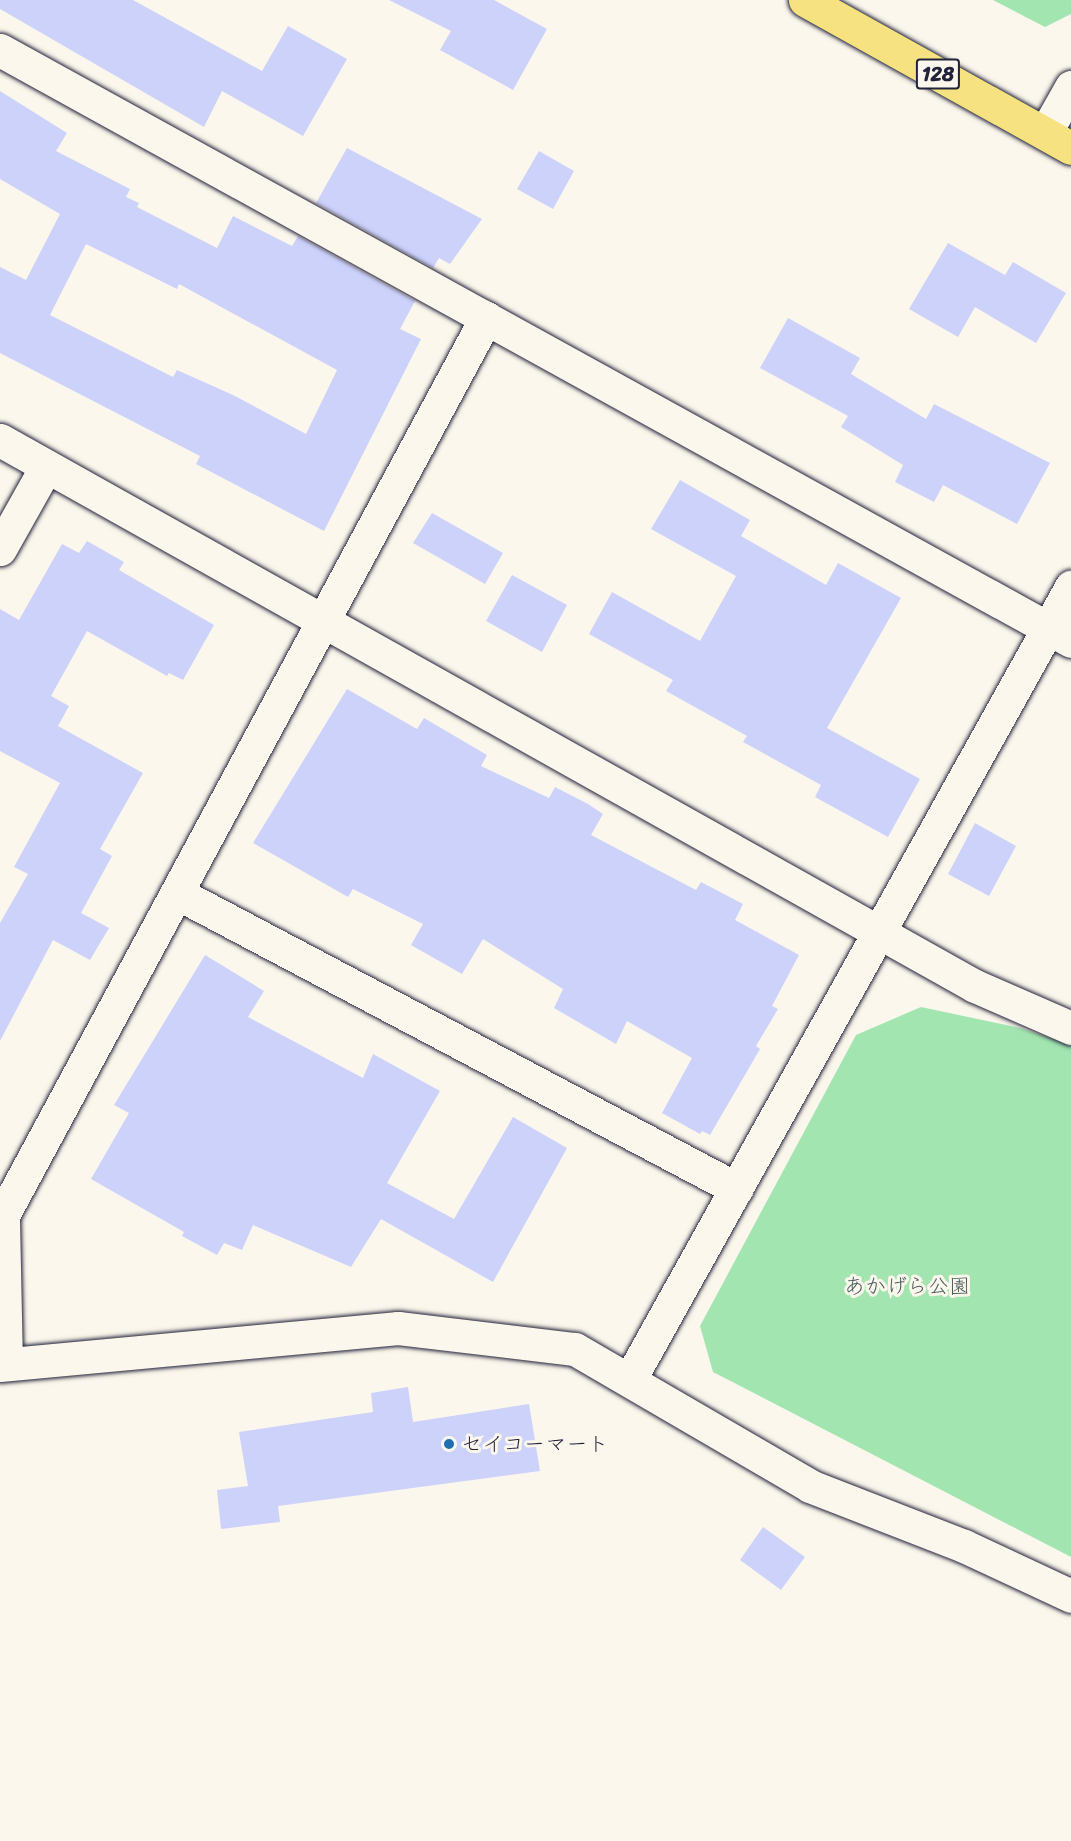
<!DOCTYPE html>
<html>
<head>
<meta charset="utf-8">
<style>
  body { margin:0 }
  #map { position:relative; width:1071px; height:1841px; overflow:hidden; background:#fbf7ec; font-family:Sriracha,"Klee One",sans-serif }
  div>[style] { position:absolute }
  [style*='--x'] { left:calc(var(--x)*1px); top:calc(var(--y)*1px); width:calc(var(--w)*1px); rotate:calc(var(--a)*1deg) }
  .green>* { inset:0; background:#a3e5b0 }
  .building>* { inset:0; background:#cdd2fb }
  .roads { filter:drop-shadow(0 0 2px #22223b) drop-shadow(0 0 2px #22223b) }
  .minor>* { height:33px; margin:-16.5px; padding:0 16.5px; transform-origin:16.5px; border-radius:16.5px; background:#fbf7ec }
  .primary>* { height:33px; margin:-16.5px; padding:0 16.5px; transform-origin:16.5px; border-radius:16.5px; background:#f6e281 }
  .dots>* { width:16px; height:16px; translate:-50% -50%; box-sizing:border-box; border:3px solid #fbf7ec; border-radius:50% }
  span { translate:-50% -50%; white-space:nowrap; text-align:center; line-height:1.15; -webkit-text-stroke:6px #fbf7ec; paint-order:stroke }
  .shield-label span { padding:2px 4px; background:#fbf7ec; border:2px solid; border-radius:4px; -webkit-text-stroke-width:0 }
  .shield-label { font-size:20px; color:#22223b; font-weight:700 }
  .park-label { font-size:21px; color:#495c5e }
  .poi-label { font-size:21px; color:#22223b }
  .left { translate:0 -50%; text-align:left }
</style>
</head>
<body>
<div id="map">
  <div class="green">
    <div style="clip-path:polygon(993px 0,1071px 0,1071px 14px,1045px 27px)"></div>
    <div style="clip-path:polygon(921px 1007px,1020px 1028px,1071px 1045px,1071px 1557px,713px 1372px,700px 1326px,856px 1035px)"></div>
  </div>
  <div class="building">
    <div style="clip-path:polygon(0 0,133px 0,262px 71px,288px 26px,347px 59px,303px 136px,222px 91px,204px 127px,0 9px)"></div>
    <div style="clip-path:polygon(389px 0,494px 0,547px 29px,513px 90px,440px 50px,451px 31px)"></div>
    <div style="clip-path:polygon(evenodd,0 91px,67px 133px,56px 151px,130px 189px,126px 197px,139px 203px,137px 207px,217px 248px,233px 216px,292px 246px,298px 236px,415px 301px,400px 329px,421px 339px,324px 531px,196px 464px,200px 456px,0 353px,0 267px,26px 280px,60px 214px,0 179px,0 91px,86px 244px,177px 289px,179px 284px,337px 370px,306px 434px,233px 395px,177px 370px,173px 377px,50px 315px,86px 244px)"></div>
    <div style="clip-path:polygon(347px 148px,482px 219px,450px 264px,439px 258px,433px 268px,316px 203px)"></div>
    <div style="clip-path:polygon(539px 151px,574px 171px,553px 209px,517px 189px)"></div>
    <div style="clip-path:polygon(948px 243px,1005px 275px,1013px 262px,1066px 293px,1036px 343px,975px 307px,958px 337px,909px 309px)"></div>
    <div style="clip-path:polygon(788px 318px,860px 358px,851px 374px,926px 419px,934px 404px,1050px 463px,1017px 524px,943px 485px,934px 502px,895px 482px,903px 465px,841px 427px,848px 416px,760px 368px)"></div>
    <div style="clip-path:polygon(680px 480px,750px 520px,741px 536px,826px 585px,838px 563px,901px 598px,827px 728px,920px 779px,888px 837px,815px 797px,821px 785px,743px 742px,747px 736px,666px 691px,673px 680px,589px 634px,612px 592px,700px 641px,736px 576px,651px 529px)"></div>
    <div style="clip-path:polygon(432px 513px,503px 553px,485px 584px,413px 543px)"></div>
    <div style="clip-path:polygon(87px 541px,124px 562px,119px 570px,214px 625px,183px 680px,169px 673px,167px 676px,87px 631px,51px 696px,69px 706px,58px 726px,143px 773px,100px 849px,112px 856px,81px 913px,109px 928px,90px 960px,53px 940px,0 1041px,0 923px,28px 874px,14px 867px,60px 783px,0 751px,0 609px,19px 620px,62px 544px,79px 553px)"></div>
    <div style="clip-path:polygon(512px 575px,567px 605px,542px 652px,486px 621px)"></div>
    <div style="clip-path:polygon(347px 689px,417px 729px,424px 718px,487px 755px,481px 766px,549px 798px,555px 787px,588px 804px,603px 814px,591px 835px,696px 890px,701px 882px,743px 904px,735px 920px,799px 955px,772px 1006px,778px 1009px,756px 1046px,760px 1049px,710px 1135px,702px 1131px,700px 1134px,662px 1113px,692px 1058px,627px 1021px,616px 1044px,554px 1008px,563px 989px,483px 939px,462px 974px,411px 945px,423px 924px,353px 889px,348px 897px,253px 843px)"></div>
    <div style="clip-path:polygon(975px 823px,1016px 846px,989px 896px,948px 874px)"></div>
    <div style="clip-path:polygon(205px 955px,264px 991px,248px 1017px,363px 1078px,373px 1054px,440px 1091px,387px 1183px,454px 1219px,513px 1117px,567px 1148px,493px 1282px,381px 1219px,351px 1267px,253px 1225px,242px 1250px,224px 1243px,217px 1255px,182px 1236px,184px 1232px,91px 1179px,129px 1113px,114px 1105px)"></div>
    <div style="clip-path:polygon(408px 1387px,413px 1422px,529px 1404px,540px 1471px,278px 1506px,280px 1522px,221px 1529px,217px 1490px,248px 1486px,239px 1432px,373px 1412px,371px 1393px)"></div>
    <div style="clip-path:polygon(763px 1527px,805px 1557px,781px 1590px,740px 1560px)"></div>
  </div>
  <div class="roads">
    <div class="minor">
      <div style="--x:0;--y:50;--w:1223;--a:28.89"></div>
      <div style="--x:1045;--y:133;--w:53;--a:-60.5"></div>
      <div style="--x:0;--y:440;--w:1117;--a:29.25"></div>
      <div style="--x:975;--y:986;--w:105;--a:23.6"></div>
      <div style="--x:0;--y:549;--w:94;--a:-60.7"></div>
      <div style="--x:177;--y:893;--w:633;--a:27.86"></div>
      <div style="--x:6;--y:1364;--w:149;--a:-91.2"></div>
      <div style="--x:3;--y:1215;--w:1019;--a:-61.7"></div>
      <div style="--x:0;--y:1365;--w:400;--a:-5.3"></div>
      <div style="--x:398;--y:1328;--w:178;--a:6.8"></div>
      <div style="--x:575;--y:1349;--w:272;--a:30.2"></div>
      <div style="--x:810;--y:1486;--w:165;--a:21.3"></div>
      <div style="--x:964;--y:1546;--w:118;--a:25"></div>
      <div style="--x:630;--y:1379;--w:907;--a:-60.89"></div>
    </div>
    <div class="primary">
      <div style="--x:805;--y:0;--w:304;--a:29.1"></div>
    </div>
  </div>
  <div class="dots">
    <div style="left:449px;top:1444px;background:#1f6fb2"></div>
  </div>
  <div class="shield-label">
    <span style="left:938px;top:74px">128</span>
  </div>
  <div class="park-label">
    <span style="left:907px;top:1286px">あかげら公園</span>
  </div>
  <div class="poi-label">
    <span class="left" style="left:461px;top:1444px">セイコーマート</span>
  </div>
</div>
</body>
</html>
